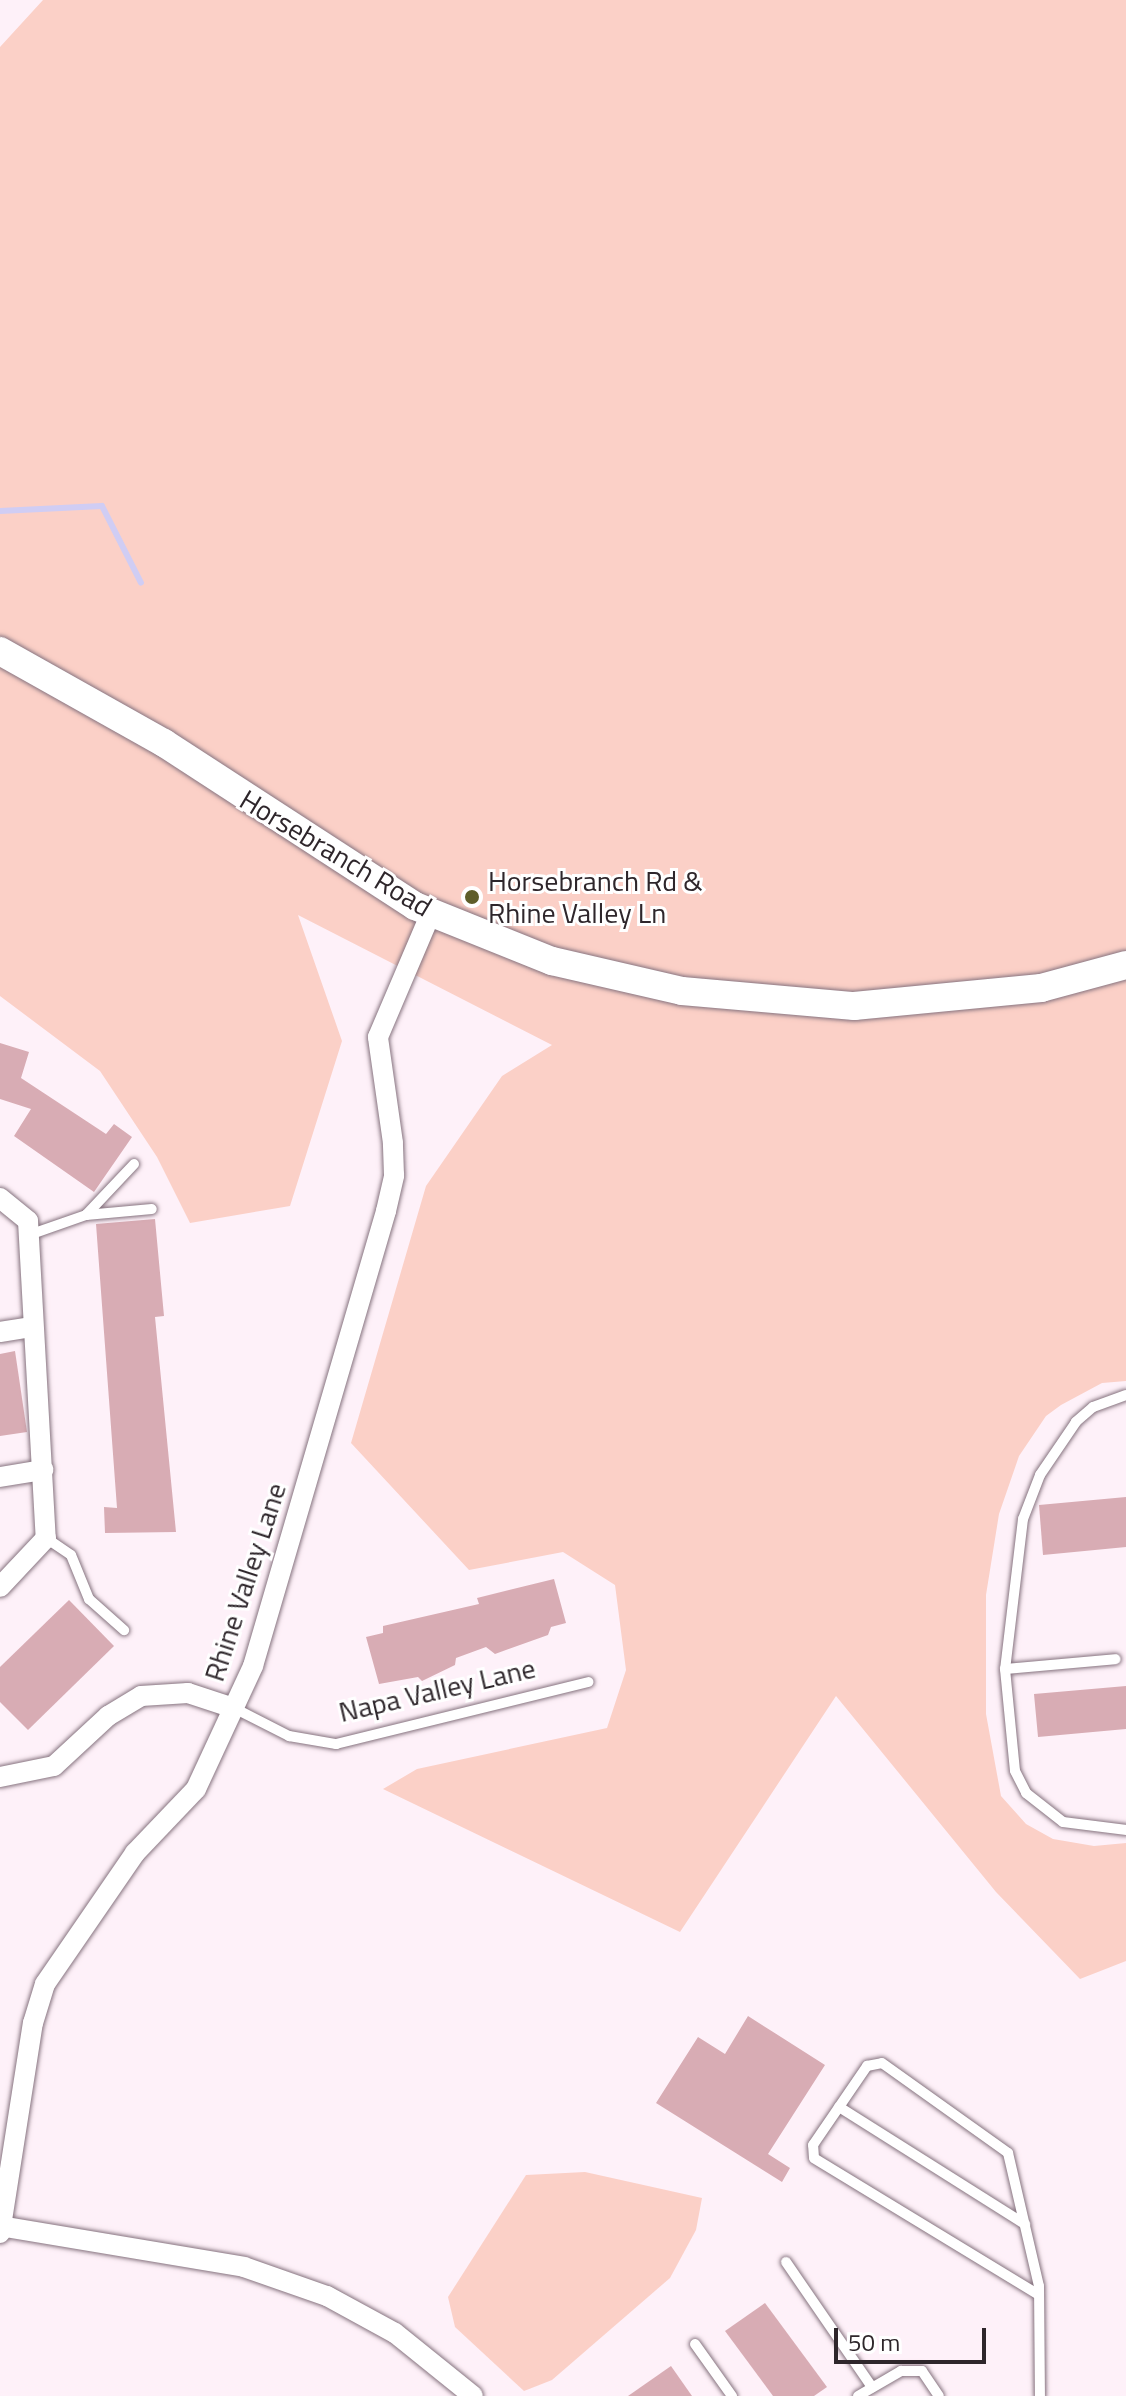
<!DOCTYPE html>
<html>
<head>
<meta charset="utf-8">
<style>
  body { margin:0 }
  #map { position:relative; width:1126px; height:2396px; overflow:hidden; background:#fef1f9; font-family:"Titillium Web",sans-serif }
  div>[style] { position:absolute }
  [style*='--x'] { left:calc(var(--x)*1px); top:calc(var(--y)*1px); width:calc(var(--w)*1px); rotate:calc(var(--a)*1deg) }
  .green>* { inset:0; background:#fbd0c7 }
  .stream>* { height:6px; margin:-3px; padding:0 3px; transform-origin:3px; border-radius:3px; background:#d0cdf4 }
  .building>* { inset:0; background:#d8acb4 }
  .roads { filter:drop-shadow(0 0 2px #86737f) drop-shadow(0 0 2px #86737f) }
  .lane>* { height:10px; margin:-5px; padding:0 5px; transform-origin:5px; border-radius:5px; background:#fff }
  .street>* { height:20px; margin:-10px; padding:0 10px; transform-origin:10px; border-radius:10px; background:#fff }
  .secondary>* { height:28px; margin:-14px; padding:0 14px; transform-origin:14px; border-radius:14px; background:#fff }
  .dots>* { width:22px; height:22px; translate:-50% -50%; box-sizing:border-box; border:4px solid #fff; border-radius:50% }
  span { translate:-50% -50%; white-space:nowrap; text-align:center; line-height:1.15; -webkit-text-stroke:6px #fff; paint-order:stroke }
  .street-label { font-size:28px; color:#2e262b }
  .poi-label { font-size:28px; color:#2e262b }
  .left { translate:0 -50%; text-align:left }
  .scale { position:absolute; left:834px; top:2328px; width:152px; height:36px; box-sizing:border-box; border:4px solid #2e262b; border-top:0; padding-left:10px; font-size:24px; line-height:28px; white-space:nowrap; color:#2e262b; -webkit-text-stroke:6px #fff; paint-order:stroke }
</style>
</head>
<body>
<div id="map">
  <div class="green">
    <div style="clip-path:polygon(43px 0,1126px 0,1126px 1381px,1102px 1383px,1061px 1405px,1046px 1416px,1019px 1456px,999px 1514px,986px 1595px,986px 1714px,1001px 1796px,1026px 1824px,1053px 1839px,1094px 1846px,1126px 1843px,1126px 1961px,1080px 1979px,996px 1892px,836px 1696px,680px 1932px,383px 1789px,417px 1769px,607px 1728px,626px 1670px,615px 1585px,563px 1552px,469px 1570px,351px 1443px,426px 1186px,502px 1076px,552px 1045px,298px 915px,342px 1041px,290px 1206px,190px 1223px,157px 1157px,100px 1071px,0 996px,0 47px)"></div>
    <div style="clip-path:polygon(585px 2172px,702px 2198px,696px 2230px,670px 2278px,552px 2380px,524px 2391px,455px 2327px,448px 2297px,526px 2175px)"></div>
  </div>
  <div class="stream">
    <div style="--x:0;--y:511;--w:102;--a:-2.8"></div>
    <div style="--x:102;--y:506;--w:86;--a:63.1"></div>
  </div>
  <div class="building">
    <div style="clip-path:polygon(0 1043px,29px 1052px,21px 1078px,106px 1134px,114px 1124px,132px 1137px,94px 1192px,14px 1136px,31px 1109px,0 1099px)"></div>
    <div style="clip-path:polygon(155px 1219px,164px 1316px,155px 1317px,176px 1532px,105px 1533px,104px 1507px,117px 1508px,96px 1224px)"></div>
    <div style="clip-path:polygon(15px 1351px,27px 1432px,0 1436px,0 1354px)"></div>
    <div style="clip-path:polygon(1126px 1497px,1126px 1547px,1043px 1555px,1039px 1505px)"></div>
    <div style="clip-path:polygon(554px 1579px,566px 1623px,551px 1627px,548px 1635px,495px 1654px,486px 1647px,456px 1658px,455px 1665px,422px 1681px,418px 1677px,379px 1684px,366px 1637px,383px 1633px,383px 1626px,479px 1604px,477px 1598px)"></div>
    <div style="clip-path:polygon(69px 1600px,114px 1646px,28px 1730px,0 1702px,0 1667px)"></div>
    <div style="clip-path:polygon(1126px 1686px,1126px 1729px,1038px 1737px,1034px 1694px)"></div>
    <div style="clip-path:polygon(748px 2016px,825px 2065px,768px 2154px,790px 2168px,782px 2182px,656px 2103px,698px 2037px,725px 2054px)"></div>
    <div style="clip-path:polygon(765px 2303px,827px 2387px,814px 2396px,773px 2396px,725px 2331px)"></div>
    <div style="clip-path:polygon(671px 2366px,692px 2396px,628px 2396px)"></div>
  </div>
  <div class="roads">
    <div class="lane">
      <div style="--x:86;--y:1215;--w:66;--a:-5.2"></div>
      <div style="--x:26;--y:1236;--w:64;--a:-19.3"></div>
      <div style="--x:86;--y:1215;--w:70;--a:-46.7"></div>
      <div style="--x:1126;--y:1395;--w:35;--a:160"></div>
      <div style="--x:1093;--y:1407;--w:23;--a:139"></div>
      <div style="--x:1076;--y:1422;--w:64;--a:124.2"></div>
      <div style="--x:1040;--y:1475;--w:47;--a:111.1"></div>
      <div style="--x:1023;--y:1519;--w:151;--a:96.8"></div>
      <div style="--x:1005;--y:1669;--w:102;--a:84.4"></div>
      <div style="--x:1015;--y:1771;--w:25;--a:63"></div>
      <div style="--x:1026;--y:1793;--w:47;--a:38.1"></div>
      <div style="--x:1063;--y:1822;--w:64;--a:7.2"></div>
      <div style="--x:46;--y:1538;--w:30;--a:34"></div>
      <div style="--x:71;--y:1555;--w:48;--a:67.8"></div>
      <div style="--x:89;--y:1599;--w:47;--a:41.5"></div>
      <div style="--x:1005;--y:1669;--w:111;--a:-5.1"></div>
      <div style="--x:234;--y:1708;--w:62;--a:27"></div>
      <div style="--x:289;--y:1736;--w:48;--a:9.7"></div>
      <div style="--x:336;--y:1744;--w:260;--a:-13.8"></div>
      <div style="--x:839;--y:2107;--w:220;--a:32.2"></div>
      <div style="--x:786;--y:2262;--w:152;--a:55.5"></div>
      <div style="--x:1039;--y:2295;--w:263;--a:-148.7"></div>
      <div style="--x:814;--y:2158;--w:13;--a:-94"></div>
      <div style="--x:813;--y:2145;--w:96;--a:-55.6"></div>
      <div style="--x:867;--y:2066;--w:15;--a:-11"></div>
      <div style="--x:882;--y:2063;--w:155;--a:35.5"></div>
      <div style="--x:1008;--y:2153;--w:137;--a:76.9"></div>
      <div style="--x:1039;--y:2286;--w:110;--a:89.5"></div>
      <div style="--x:695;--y:2344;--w:64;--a:54.6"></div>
      <div style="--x:858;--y:2396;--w:50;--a:-30.2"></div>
      <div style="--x:901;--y:2371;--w:21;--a:0"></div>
      <div style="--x:922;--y:2371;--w:30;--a:56"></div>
    </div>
    <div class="street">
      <div style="--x:0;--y:1198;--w:36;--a:39"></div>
      <div style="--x:28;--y:1221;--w:318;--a:86.8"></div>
      <div style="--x:46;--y:1538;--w:67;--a:133.2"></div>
      <div style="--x:0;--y:1332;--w:31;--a:-9"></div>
      <div style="--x:0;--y:1477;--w:44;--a:-9.2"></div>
      <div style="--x:0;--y:1777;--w:55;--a:-11.5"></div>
      <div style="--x:54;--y:1766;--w:74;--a:-42.8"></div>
      <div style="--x:108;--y:1716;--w:39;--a:-31"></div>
      <div style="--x:141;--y:1696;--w:47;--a:-3.7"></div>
      <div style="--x:188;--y:1693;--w:48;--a:18.1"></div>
      <div style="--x:0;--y:2226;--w:247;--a:9.5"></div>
      <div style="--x:244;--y:2267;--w:88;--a:19.3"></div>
      <div style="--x:327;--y:2296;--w:77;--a:28.6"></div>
      <div style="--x:395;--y:2333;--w:100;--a:38.9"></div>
      <div style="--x:0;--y:2233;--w:213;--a:-81.1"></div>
      <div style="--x:33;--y:2023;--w:41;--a:-72.9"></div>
      <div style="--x:45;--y:1984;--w:159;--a:-55.5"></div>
      <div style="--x:135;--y:1853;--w:88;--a:-46.4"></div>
      <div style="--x:196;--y:1789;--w:136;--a:-65.1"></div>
      <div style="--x:253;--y:1666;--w:474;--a:-73.7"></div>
      <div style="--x:386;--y:1211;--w:37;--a:-77"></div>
      <div style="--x:394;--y:1175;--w:32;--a:-92"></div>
      <div style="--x:393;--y:1143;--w:107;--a:-98.1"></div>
      <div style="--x:378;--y:1037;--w:135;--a:-66.9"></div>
    </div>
    <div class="secondary">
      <div style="--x:0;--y:651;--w:188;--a:29.3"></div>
      <div style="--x:164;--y:743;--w:299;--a:33"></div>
      <div style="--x:415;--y:906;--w:148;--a:21.9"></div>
      <div style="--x:552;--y:961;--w:133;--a:13"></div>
      <div style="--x:682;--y:991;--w:173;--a:5"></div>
      <div style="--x:854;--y:1006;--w:188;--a:-5.5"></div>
      <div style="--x:1041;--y:988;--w:88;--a:-15.1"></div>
    </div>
  </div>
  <div class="dots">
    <div style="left:472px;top:897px;background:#5e5d29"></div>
  </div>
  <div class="street-label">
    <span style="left:336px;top:853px;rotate:31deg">Horsebranch Road</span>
    <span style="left:245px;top:1582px;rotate:-72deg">Rhine Valley Lane</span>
    <span style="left:437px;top:1690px;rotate:-13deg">Napa Valley Lane</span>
  </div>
  <div class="poi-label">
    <span class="left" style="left:488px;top:897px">Horsebranch Rd &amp;<br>Rhine Valley Ln</span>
  </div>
  <div class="scale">50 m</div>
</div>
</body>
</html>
